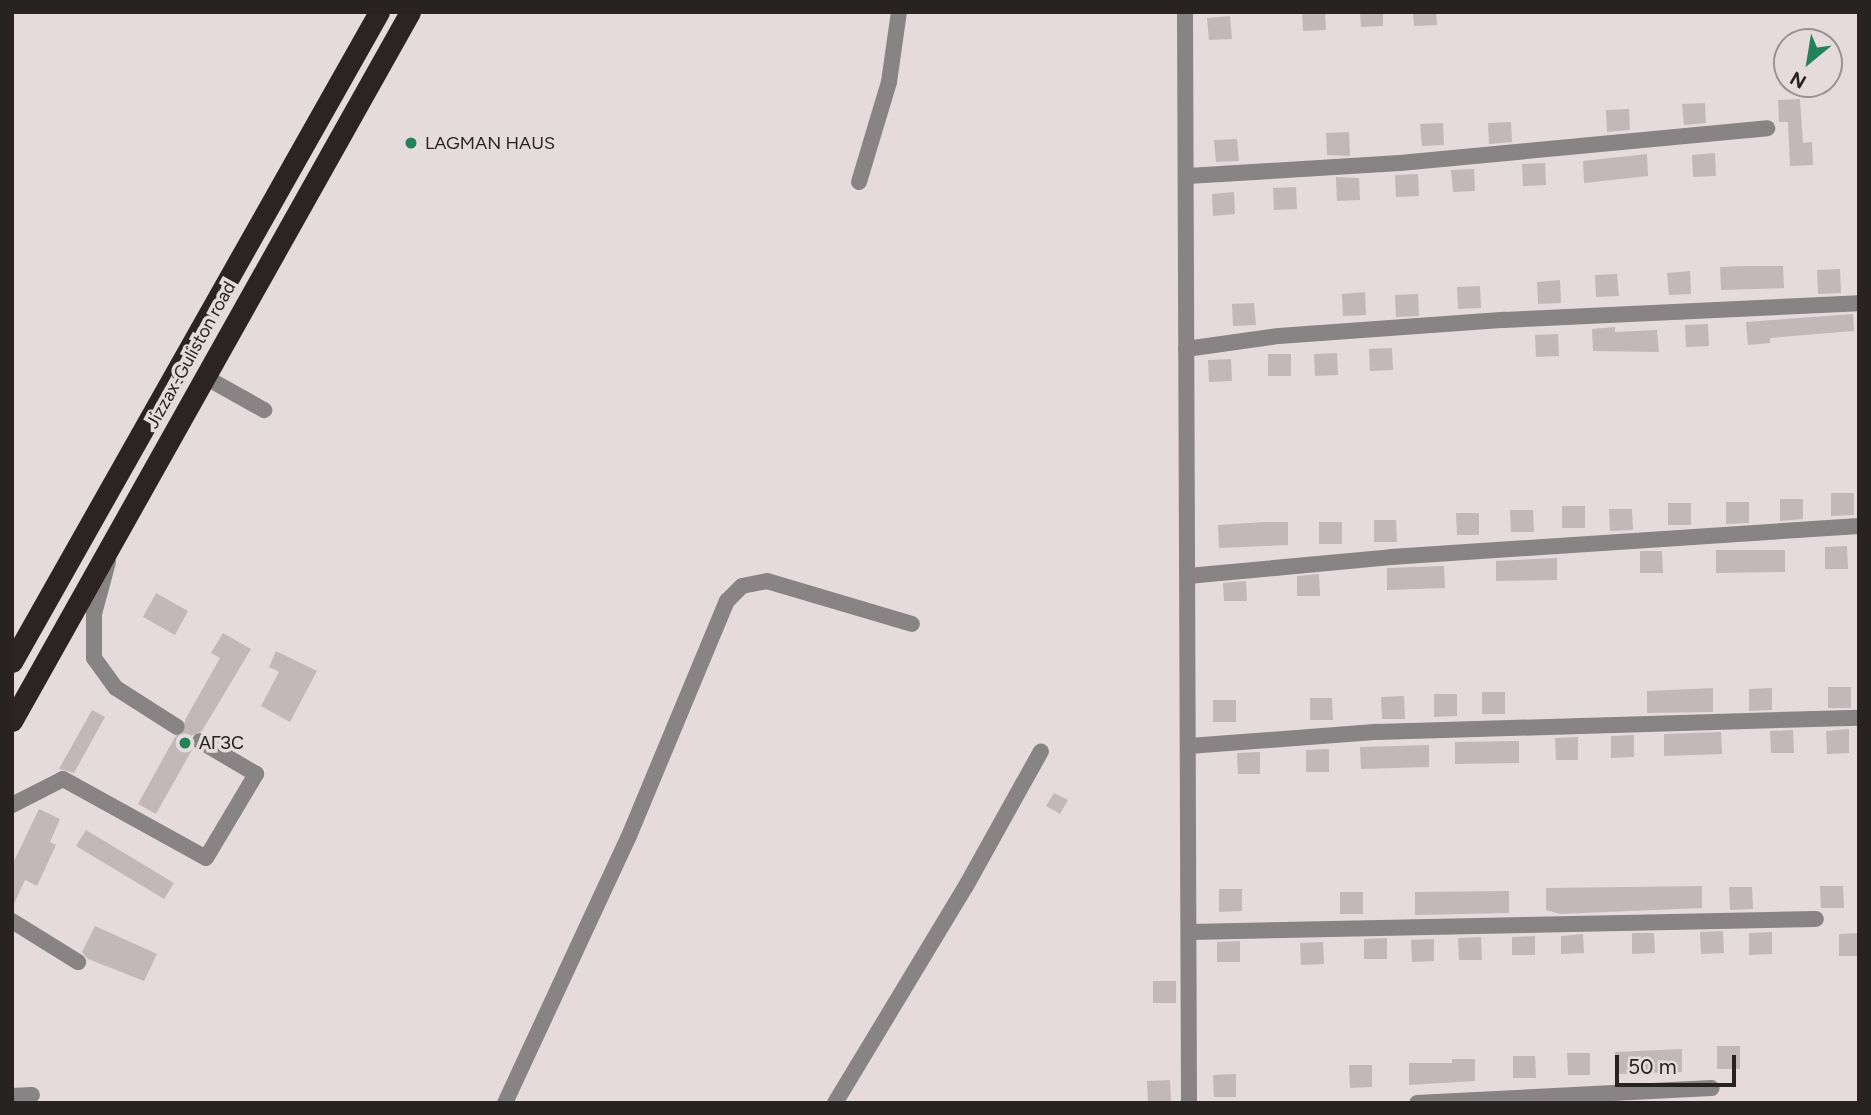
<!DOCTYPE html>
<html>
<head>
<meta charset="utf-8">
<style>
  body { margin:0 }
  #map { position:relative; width:1871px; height:1115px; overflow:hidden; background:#e6dbdc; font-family:Figtree,sans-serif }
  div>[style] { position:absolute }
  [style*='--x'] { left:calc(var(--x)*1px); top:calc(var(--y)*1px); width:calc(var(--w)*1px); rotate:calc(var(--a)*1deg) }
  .building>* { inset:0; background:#c3b8b9 }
  .minor-tunnel>* { height:16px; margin-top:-8px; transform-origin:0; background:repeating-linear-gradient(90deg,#c0b6b7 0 16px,transparent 0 24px) }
  .minor>* { height:16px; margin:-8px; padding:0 8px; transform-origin:8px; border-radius:8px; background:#888384 }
  .highway>* { height:21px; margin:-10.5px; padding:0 10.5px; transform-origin:10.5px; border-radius:10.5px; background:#2b2324 }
  .dots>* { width:19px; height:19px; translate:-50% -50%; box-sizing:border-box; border:4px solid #e6dbdc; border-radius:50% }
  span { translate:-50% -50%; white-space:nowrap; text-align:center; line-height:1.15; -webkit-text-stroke:7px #e6dbdc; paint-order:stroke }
  .poi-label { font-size:18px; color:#272323 }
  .left { translate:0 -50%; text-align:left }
  .street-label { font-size:18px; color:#272323 }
  .frame { position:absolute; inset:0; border:14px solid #272323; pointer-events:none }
  .north { position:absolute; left:1773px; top:28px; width:70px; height:70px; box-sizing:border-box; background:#e6dbdc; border:2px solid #9a9192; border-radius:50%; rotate:210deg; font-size:19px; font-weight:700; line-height:28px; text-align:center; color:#272323 }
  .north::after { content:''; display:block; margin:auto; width:24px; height:32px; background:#248259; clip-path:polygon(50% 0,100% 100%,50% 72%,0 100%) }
  .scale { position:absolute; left:1615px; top:1055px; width:121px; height:32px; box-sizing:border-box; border:4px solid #272323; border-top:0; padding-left:9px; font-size:21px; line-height:24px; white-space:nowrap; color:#272323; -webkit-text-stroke:5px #e6dbdc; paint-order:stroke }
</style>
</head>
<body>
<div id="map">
  <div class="building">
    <div style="clip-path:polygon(1302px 12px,1325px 12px,1326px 30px,1303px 31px)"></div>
    <div style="clip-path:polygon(1360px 12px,1383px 12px,1383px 26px,1361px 27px)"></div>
    <div style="clip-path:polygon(1413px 12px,1436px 12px,1437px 25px,1414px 26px)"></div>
    <div style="clip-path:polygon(1230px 16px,1232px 39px,1209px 40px,1207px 18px)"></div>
    <div style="clip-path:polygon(1800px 99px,1803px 143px,1812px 142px,1813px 165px,1790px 166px,1788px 122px,1779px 122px,1778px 100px)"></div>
    <div style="clip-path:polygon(1705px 103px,1706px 123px,1684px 125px,1682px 104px)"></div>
    <div style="clip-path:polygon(1629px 109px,1630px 130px,1607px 132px,1606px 110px)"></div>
    <div style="clip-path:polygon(1511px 122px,1512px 142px,1489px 144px,1488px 123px)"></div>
    <div style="clip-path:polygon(1443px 123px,1444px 145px,1422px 146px,1420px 124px)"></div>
    <div style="clip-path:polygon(1349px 132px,1350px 156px,1327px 155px,1326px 133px)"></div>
    <div style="clip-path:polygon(1237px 139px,1239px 161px,1216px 162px,1214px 140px)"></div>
    <div style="clip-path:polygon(1715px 153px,1716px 176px,1693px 177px,1692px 155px)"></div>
    <div style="clip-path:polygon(1647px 154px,1648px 176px,1584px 183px,1583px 161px)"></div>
    <div style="clip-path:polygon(1545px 163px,1546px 185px,1523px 186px,1522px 164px)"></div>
    <div style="clip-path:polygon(1474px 169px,1475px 191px,1453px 192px,1451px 170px)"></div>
    <div style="clip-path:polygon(1418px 174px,1419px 196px,1396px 197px,1395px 175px)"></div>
    <div style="clip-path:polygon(1336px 177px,1359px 178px,1360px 200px,1337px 201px)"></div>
    <div style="clip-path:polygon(1296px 187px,1297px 209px,1274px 210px,1273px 188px)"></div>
    <div style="clip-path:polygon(1234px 192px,1235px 214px,1213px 216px,1212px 194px)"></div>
    <div style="clip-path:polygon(1743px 266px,1783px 266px,1784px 288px,1721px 290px,1720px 267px)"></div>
    <div style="clip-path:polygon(1840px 269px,1841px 293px,1818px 294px,1817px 270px)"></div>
    <div style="clip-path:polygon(1690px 271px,1691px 294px,1669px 295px,1667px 273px)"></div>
    <div style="clip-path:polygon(1617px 274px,1619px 296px,1596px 297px,1595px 275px)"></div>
    <div style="clip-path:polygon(1560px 280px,1561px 303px,1538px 304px,1537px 282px)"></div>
    <div style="clip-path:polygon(1480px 286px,1481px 308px,1458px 309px,1457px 287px)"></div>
    <div style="clip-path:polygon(1365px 292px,1366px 315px,1343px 316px,1342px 294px)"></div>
    <div style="clip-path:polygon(1418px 294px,1419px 316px,1396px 317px,1395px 295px)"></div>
    <div style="clip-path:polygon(1254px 303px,1256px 325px,1233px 326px,1232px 304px)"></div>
    <div style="clip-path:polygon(1853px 314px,1854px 331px,1770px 338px,1770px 343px,1748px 345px,1746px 322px)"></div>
    <div style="clip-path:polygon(1708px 324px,1709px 346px,1686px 347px,1685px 325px)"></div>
    <div style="clip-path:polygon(1615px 327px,1615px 332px,1657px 330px,1659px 352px,1593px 351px,1592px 329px)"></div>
    <div style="clip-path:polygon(1558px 334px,1559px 356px,1536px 357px,1535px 335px)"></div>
    <div style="clip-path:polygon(1392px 348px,1393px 370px,1370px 371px,1369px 349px)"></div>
    <div style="clip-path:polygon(1337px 353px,1338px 375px,1315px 376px,1314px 354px)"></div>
    <div style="clip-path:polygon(1268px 354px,1291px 354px,1291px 376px,1268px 376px)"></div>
    <div style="clip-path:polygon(1231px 359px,1232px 381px,1209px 382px,1208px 360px)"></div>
    <div style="clip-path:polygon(1831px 493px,1854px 493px,1854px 515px,1831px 516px)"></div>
    <div style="clip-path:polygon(1780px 499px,1803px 499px,1803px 519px,1780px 521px)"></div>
    <div style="clip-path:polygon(1726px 502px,1749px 502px,1749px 523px,1726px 524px)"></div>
    <div style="clip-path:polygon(1668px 503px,1691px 503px,1691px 525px,1668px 525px)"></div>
    <div style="clip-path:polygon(1562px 506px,1585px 506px,1585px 528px,1562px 528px)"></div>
    <div style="clip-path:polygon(1609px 509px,1632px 509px,1633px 530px,1610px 531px)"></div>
    <div style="clip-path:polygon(1510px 510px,1533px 510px,1534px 532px,1511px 532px)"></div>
    <div style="clip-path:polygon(1456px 513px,1479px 513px,1479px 535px,1457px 535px)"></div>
    <div style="clip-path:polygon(1374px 520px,1396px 520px,1397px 542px,1374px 542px)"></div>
    <div style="clip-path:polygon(1265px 522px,1288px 522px,1288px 545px,1219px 548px,1218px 525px)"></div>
    <div style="clip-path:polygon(1319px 522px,1342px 522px,1342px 544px,1319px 544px)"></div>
    <div style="clip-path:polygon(1847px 546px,1848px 569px,1825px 569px,1825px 547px)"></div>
    <div style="clip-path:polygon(1716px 550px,1785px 550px,1785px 572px,1716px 573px)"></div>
    <div style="clip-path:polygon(1640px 551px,1662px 551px,1663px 573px,1640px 573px)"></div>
    <div style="clip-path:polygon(1557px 558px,1557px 580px,1496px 581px,1496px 561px)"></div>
    <div style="clip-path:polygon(1444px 566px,1445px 588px,1387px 590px,1387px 568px)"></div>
    <div style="clip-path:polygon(1319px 574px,1320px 596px,1297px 596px,1297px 576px)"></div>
    <div style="clip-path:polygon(1246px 581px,1247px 601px,1224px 601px,1223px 583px)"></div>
    <div style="clip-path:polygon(156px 593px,188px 611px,175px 635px,143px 617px)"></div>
    <div style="clip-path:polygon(223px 633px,251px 649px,202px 731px,191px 736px,193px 748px,156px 814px,138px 804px,175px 737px,186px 732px,185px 720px,220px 658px,211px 653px)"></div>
    <div style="clip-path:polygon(276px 651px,317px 671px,290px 722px,261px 706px,279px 672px,269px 667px)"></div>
    <div style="clip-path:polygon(1828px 687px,1851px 687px,1851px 708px,1828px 708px)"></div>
    <div style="clip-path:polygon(1713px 688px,1713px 712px,1647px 713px,1647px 691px)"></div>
    <div style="clip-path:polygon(1772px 688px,1772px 710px,1749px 711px,1749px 689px)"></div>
    <div style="clip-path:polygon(1482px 692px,1505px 692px,1505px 714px,1482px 714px)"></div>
    <div style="clip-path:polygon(1434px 694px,1457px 694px,1457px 716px,1434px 717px)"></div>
    <div style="clip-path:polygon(1404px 696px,1405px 719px,1382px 719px,1381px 697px)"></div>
    <div style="clip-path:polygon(1310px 698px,1332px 698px,1333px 720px,1310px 720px)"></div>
    <div style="clip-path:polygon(1213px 700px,1236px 700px,1236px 722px,1213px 722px)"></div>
    <div style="clip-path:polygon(92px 710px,105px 717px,74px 773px,59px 769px)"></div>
    <div style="clip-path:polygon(1849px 729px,1849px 753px,1827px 754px,1826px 731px)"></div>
    <div style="clip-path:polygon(1793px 730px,1794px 753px,1771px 753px,1770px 731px)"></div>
    <div style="clip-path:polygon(1721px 732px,1722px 754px,1664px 756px,1664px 734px)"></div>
    <div style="clip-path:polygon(1634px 735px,1634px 757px,1611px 758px,1611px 736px)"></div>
    <div style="clip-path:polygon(1578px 737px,1578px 760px,1556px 760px,1555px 738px)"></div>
    <div style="clip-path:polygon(1519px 741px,1519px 763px,1455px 764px,1455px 742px)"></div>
    <div style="clip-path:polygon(1429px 745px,1429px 767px,1361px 769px,1360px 747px)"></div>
    <div style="clip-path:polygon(1329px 749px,1329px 772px,1306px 772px,1306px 750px)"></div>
    <div style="clip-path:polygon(1260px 752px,1260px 774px,1238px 774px,1237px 753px)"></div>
    <div style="clip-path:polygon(1054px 793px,1068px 800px,1060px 814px,1046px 806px)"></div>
    <div style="clip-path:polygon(39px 809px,60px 819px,50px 842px,56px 845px,37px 886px,25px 880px,12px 908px,12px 865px)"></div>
    <div style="clip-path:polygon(86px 830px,174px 883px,164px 899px,76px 846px)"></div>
    <div style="clip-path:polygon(1702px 886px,1702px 908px,1560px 914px,1546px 910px,1546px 888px)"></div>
    <div style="clip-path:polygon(1820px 886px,1843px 886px,1844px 908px,1821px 908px)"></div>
    <div style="clip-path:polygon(1729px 887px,1752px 887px,1753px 909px,1730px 910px)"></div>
    <div style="clip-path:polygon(1219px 889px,1242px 889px,1242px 911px,1219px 912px)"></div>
    <div style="clip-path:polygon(1509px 891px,1509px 913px,1415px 915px,1415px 892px)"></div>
    <div style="clip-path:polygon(1340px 892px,1363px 892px,1363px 914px,1340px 914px)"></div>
    <div style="clip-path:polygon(95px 926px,157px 954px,144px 981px,88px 959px,82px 952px)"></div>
    <div style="clip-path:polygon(1723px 931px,1724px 953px,1701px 954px,1700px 932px)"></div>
    <div style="clip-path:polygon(1772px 932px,1772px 954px,1749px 955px,1749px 933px)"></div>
    <div style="clip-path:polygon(1632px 933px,1654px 933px,1655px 953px,1632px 954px)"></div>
    <div style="clip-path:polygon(1859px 933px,1859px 956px,1839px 956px,1839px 934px)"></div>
    <div style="clip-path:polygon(1583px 934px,1584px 953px,1561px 954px,1561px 936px)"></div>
    <div style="clip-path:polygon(1535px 936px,1535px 955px,1512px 955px,1512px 937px)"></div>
    <div style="clip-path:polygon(1481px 937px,1482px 960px,1459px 960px,1458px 938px)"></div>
    <div style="clip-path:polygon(1387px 938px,1387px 959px,1364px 959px,1364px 939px)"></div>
    <div style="clip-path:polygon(1434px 939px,1434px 961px,1412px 962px,1411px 940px)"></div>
    <div style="clip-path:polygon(1240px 941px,1240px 962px,1217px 962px,1217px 942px)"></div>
    <div style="clip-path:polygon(1323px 942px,1324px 964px,1301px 965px,1300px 943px)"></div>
    <div style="clip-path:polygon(1153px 981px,1176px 981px,1176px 1003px,1153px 1003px)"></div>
    <div style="clip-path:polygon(1717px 1046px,1740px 1046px,1740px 1069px,1717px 1069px)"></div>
    <div style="clip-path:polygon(1682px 1049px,1682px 1072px,1616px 1074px,1615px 1052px)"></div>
    <div style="clip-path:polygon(1567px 1053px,1590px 1053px,1590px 1075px,1568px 1075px)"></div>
    <div style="clip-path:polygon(1513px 1056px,1535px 1056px,1536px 1078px,1513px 1078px)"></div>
    <div style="clip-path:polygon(1452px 1059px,1475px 1059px,1475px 1081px,1409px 1085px,1409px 1063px,1452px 1063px)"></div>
    <div style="clip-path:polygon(1349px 1065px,1372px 1065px,1372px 1087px,1350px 1088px)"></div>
    <div style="clip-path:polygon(1236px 1074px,1236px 1097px,1214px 1097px,1213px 1075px)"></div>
    <div style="clip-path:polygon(1170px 1080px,1171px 1103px,1148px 1103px,1147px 1081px)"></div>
  </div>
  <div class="minor-tunnel">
    <div style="--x:177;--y:727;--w:27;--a:31"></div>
  </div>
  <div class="minor">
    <div style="--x:1185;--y:12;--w:1091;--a:89.79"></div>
    <div style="--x:1188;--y:176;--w:212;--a:-3.5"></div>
    <div style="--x:1400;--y:163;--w:369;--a:-5.4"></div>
    <div style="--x:859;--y:182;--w:104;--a:-73.3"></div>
    <div style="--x:889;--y:82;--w:71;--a:-81.9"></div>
    <div style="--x:1186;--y:349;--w:94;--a:-8"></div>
    <div style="--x:1279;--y:336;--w:226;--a:-4.1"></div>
    <div style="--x:1504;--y:320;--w:355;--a:-2.7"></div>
    <div style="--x:205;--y:377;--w:68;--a:29.2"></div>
    <div style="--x:108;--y:562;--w:54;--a:105.1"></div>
    <div style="--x:94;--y:614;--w:44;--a:90"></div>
    <div style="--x:94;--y:658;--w:37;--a:54"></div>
    <div style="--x:116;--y:688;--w:72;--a:32.6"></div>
    <div style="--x:1188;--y:576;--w:204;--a:-5.3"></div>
    <div style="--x:1391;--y:557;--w:469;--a:-3.8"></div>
    <div style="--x:1189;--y:746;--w:189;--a:-4.3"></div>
    <div style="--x:1377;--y:732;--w:482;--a:-1.7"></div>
    <div style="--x:12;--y:805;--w:57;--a:-27"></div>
    <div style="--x:63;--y:779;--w:163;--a:28.9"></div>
    <div style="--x:206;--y:858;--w:98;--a:-59.2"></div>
    <div style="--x:256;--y:774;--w:65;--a:-149.5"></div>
    <div style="--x:12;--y:921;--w:78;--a:31.8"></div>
    <div style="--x:1190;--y:932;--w:626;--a:-1.19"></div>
    <div style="--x:12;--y:1096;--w:20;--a:-3"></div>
    <div style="--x:505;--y:1103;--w:294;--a:-65.1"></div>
    <div style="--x:629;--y:836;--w:255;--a:-67.4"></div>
    <div style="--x:727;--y:601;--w:21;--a:-45"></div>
    <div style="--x:742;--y:586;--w:25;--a:-11"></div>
    <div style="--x:767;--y:581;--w:151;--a:16.5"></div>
    <div style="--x:835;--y:1103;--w:253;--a:-58.9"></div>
    <div style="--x:966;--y:886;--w:154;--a:-60.9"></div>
    <div style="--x:1417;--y:1103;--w:295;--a:-2.9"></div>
  </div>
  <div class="highway">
    <div style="--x:12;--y:662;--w:746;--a:-60.55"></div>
    <div style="--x:12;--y:721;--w:813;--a:-60.69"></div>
  </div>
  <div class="dots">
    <div style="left:411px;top:143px;background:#248259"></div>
    <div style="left:185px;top:743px;background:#248259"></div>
  </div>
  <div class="poi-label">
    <span class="left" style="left:425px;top:143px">LAGMAN HAUS</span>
    <span class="left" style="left:199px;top:743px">АГЗС</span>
  </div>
  <div class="street-label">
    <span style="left:191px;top:355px;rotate:-61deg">Jizzax-Guliston road</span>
  </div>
  <div class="frame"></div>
  <div class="north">N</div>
  <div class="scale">50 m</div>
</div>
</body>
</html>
